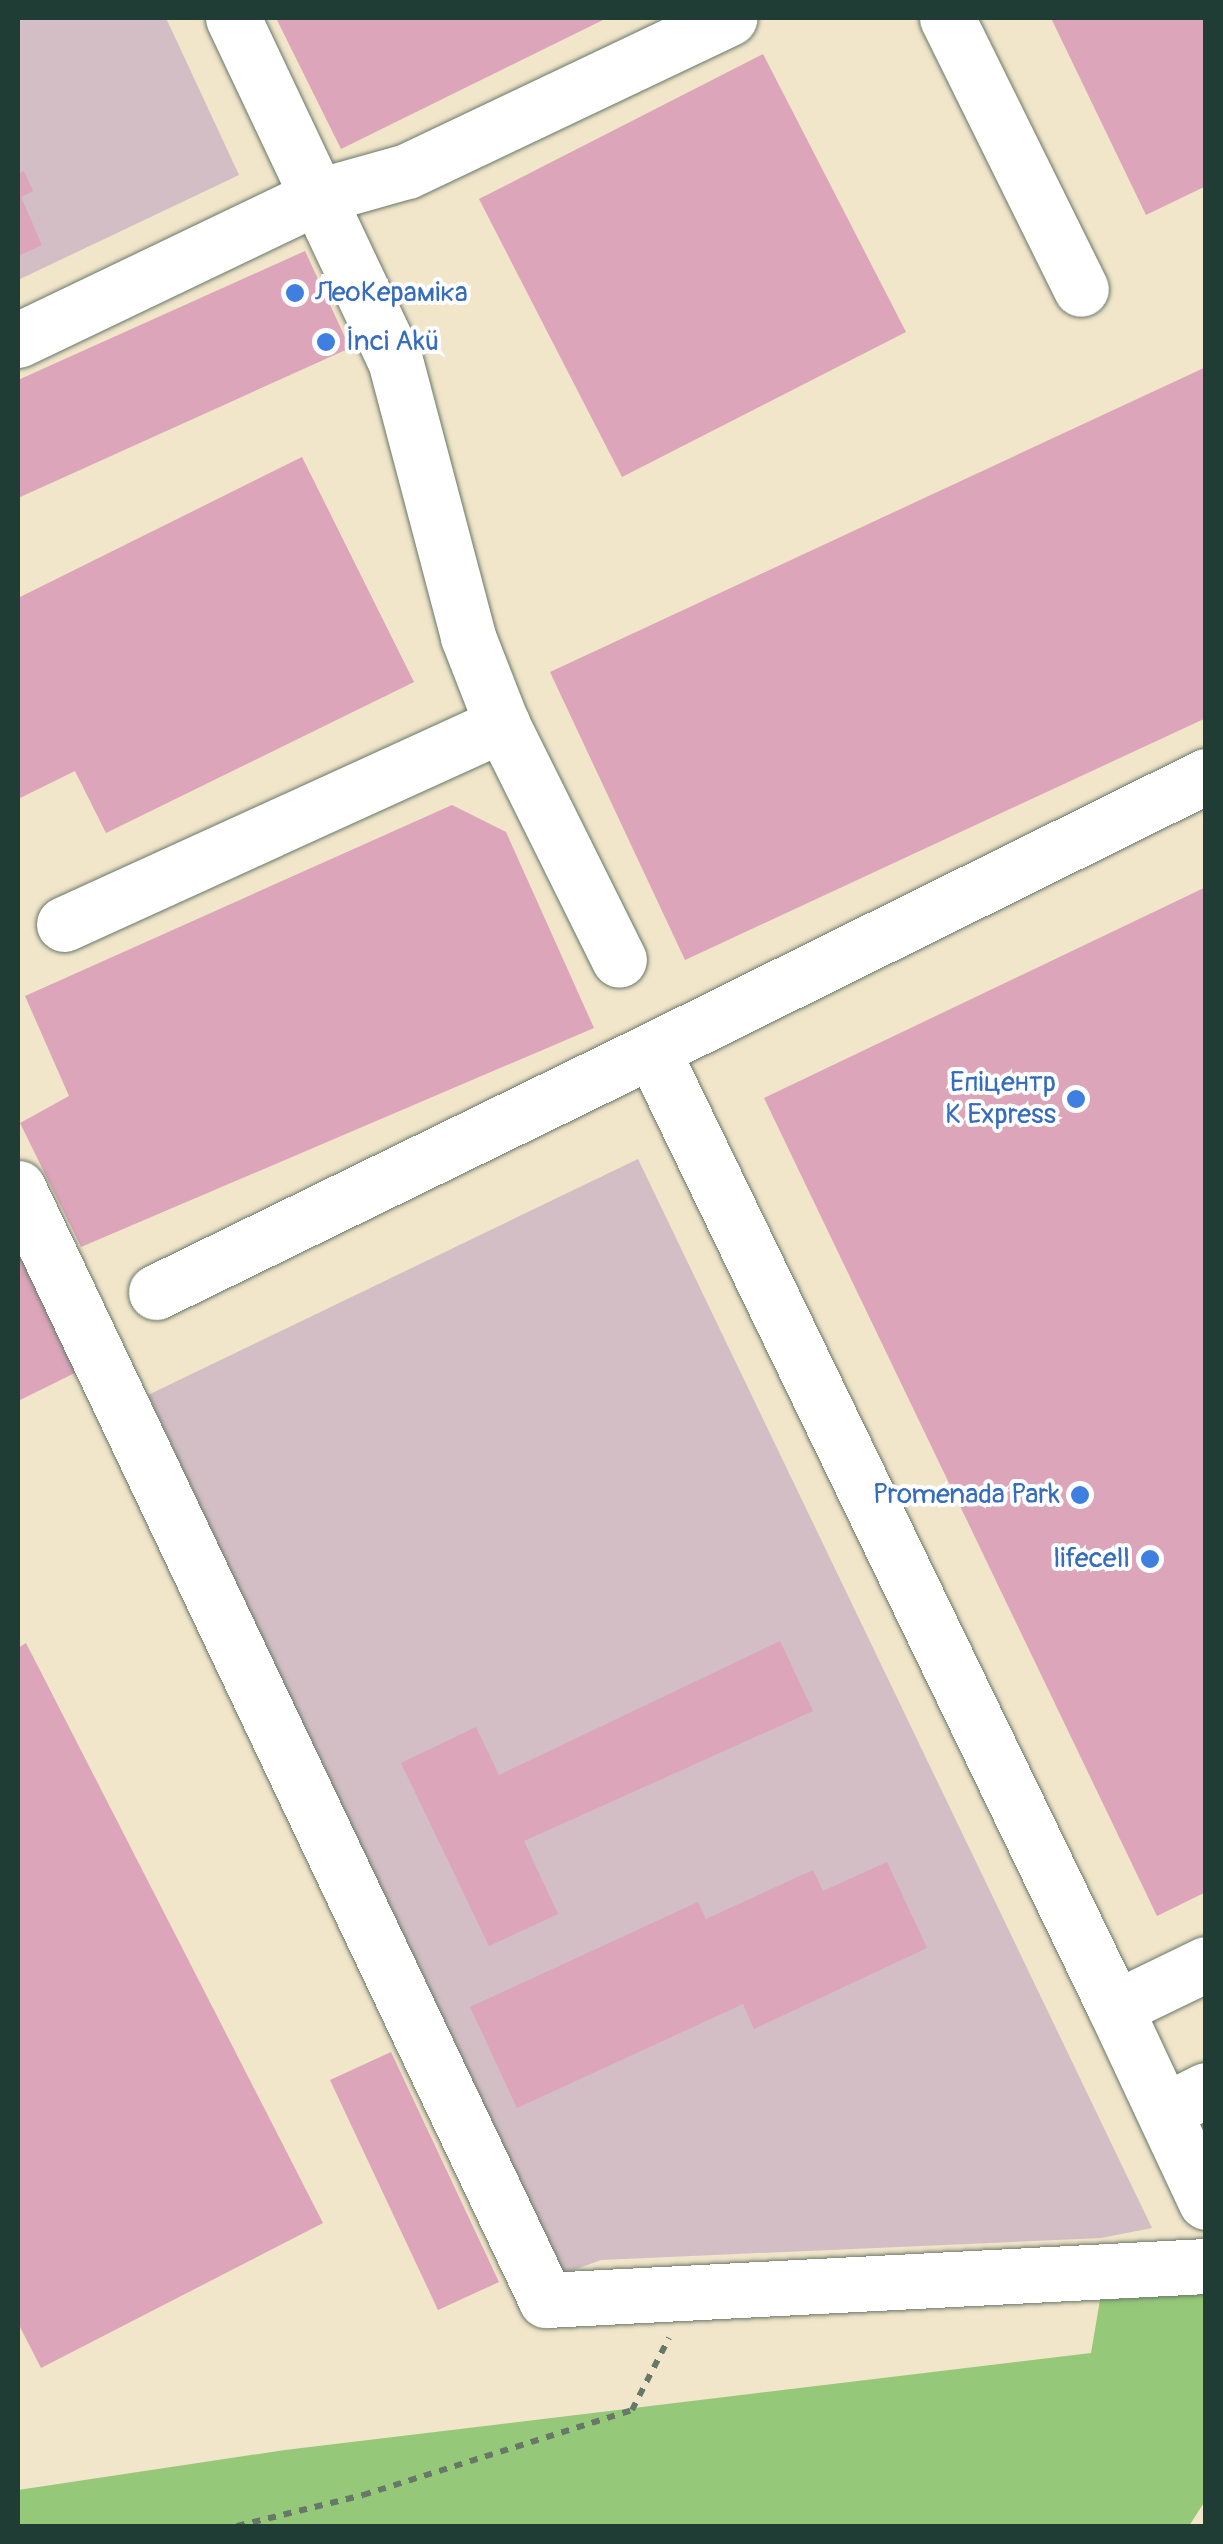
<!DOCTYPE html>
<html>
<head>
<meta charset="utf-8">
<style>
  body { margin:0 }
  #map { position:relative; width:1223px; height:2544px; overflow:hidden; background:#f1e5ca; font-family:Pangolin,sans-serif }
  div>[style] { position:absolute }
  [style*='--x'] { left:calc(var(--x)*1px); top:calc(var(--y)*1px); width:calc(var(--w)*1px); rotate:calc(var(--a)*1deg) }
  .industrial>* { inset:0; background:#d2bec4 }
  .green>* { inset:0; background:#95c879 }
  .building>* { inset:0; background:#dca5ba }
  .path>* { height:6px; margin-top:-3px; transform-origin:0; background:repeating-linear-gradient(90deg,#687868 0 8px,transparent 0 16px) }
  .roads { filter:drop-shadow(0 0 2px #687868) drop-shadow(0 0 2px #687868) }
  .minor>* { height:55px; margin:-27.5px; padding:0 27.5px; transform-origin:27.5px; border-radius:27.5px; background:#fff }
  .dots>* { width:28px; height:28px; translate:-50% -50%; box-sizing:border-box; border:5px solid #fff; border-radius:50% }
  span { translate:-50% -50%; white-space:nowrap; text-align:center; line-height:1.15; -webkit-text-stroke:8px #fff; paint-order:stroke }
  .shop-label { font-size:28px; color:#366cbe }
  .left { translate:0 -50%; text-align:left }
  .right { translate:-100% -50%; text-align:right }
  .frame { position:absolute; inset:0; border:20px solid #1f3d34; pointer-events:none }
</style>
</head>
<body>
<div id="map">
  <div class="industrial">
    <div style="clip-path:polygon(18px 18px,166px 18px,239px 175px,18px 280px)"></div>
    <div style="clip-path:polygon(638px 1159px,1152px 2228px,1101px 2238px,601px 2260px,560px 2275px,148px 1395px)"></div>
  </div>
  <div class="green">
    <div style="clip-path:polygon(1205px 2294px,1205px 2501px,1189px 2526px,18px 2526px,18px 2490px,285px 2450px,1091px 2353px,1100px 2300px)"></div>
  </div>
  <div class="building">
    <div style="clip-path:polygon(276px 18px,607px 18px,341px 149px)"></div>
    <div style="clip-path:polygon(1051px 18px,1206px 18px,1206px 186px,1146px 215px)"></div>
    <div style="clip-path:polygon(763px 54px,906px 332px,622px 477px,479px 199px)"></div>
    <div style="clip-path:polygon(24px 171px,33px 191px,21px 197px,42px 245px,18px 256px,18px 174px)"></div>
    <div style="clip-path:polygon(305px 251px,350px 348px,18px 498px,18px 380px)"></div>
    <div style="clip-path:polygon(1206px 367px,1206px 718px,685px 960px,550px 672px)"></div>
    <div style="clip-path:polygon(302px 457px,414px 682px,106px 833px,75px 771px,18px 799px,18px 598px)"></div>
    <div style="clip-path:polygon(452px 805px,506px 832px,594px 1028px,81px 1247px,20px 1123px,69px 1096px,25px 996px)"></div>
    <div style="clip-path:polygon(1206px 887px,1206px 1892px,1157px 1916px,764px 1098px)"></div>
    <div style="clip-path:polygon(18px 1209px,93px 1364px,18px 1401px)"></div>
    <div style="clip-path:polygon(780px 1641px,813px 1711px,524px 1841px,558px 1914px,489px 1946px,401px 1763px,476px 1727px,499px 1775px)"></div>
    <div style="clip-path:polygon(26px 1643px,323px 2223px,41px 2368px,18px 2323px,18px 1648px)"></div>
    <div style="clip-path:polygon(887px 1862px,927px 1948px,754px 2029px,743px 2004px,517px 2108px,470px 2007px,698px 1902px,706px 1919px,813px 1870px,823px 1891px)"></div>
    <div style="clip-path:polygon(391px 2052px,499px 2282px,438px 2310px,330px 2080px)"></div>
  </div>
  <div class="path">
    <div style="--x:237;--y:2526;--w:130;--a:-13.8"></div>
    <div style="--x:363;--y:2495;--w:282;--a:-17.5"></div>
    <div style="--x:632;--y:2410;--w:81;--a:-62.8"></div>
  </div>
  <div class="roads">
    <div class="minor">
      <div style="--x:233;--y:18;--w:378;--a:64.7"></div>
      <div style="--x:395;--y:360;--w:286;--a:75.2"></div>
      <div style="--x:468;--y:637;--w:93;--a:68.7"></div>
      <div style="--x:502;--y:724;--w:263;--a:63.6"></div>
      <div style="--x:947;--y:18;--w:302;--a:63.7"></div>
      <div style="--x:18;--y:340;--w:333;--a:-25.6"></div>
      <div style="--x:318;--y:196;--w:92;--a:-15.7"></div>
      <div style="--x:407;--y:171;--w:357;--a:-25.4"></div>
      <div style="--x:1206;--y:776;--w:618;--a:153.68"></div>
      <div style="--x:652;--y:1050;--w:1064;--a:64.21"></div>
      <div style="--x:1115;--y:2008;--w:101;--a:-25.8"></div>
      <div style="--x:64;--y:924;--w:482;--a:-24.5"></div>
      <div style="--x:18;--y:1188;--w:1231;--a:64.6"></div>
      <div style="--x:546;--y:2300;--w:661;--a:-2.95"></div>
      <div style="--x:156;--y:1292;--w:552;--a:-26.01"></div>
      <div style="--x:1115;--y:2008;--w:214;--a:64.9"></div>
      <div style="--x:1164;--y:2111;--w:47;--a:-26.6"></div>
    </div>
  </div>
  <div class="dots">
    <div style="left:295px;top:293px;background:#3f7fe0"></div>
    <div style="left:326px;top:342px;background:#3f7fe0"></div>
    <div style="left:1076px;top:1099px;background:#3f7fe0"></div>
    <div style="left:1080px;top:1495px;background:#3f7fe0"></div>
    <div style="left:1150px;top:1559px;background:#3f7fe0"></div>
  </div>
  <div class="shop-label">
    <span class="left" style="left:315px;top:293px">ЛеоКераміка</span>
    <span class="left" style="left:346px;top:342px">İnci Akü</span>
    <span class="right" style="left:1056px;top:1099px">Епіцентр<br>К Express</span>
    <span class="right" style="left:1060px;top:1495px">Promenada Park</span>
    <span class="right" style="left:1130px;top:1559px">lifecell</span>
  </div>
  <div class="frame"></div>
</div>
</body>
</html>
